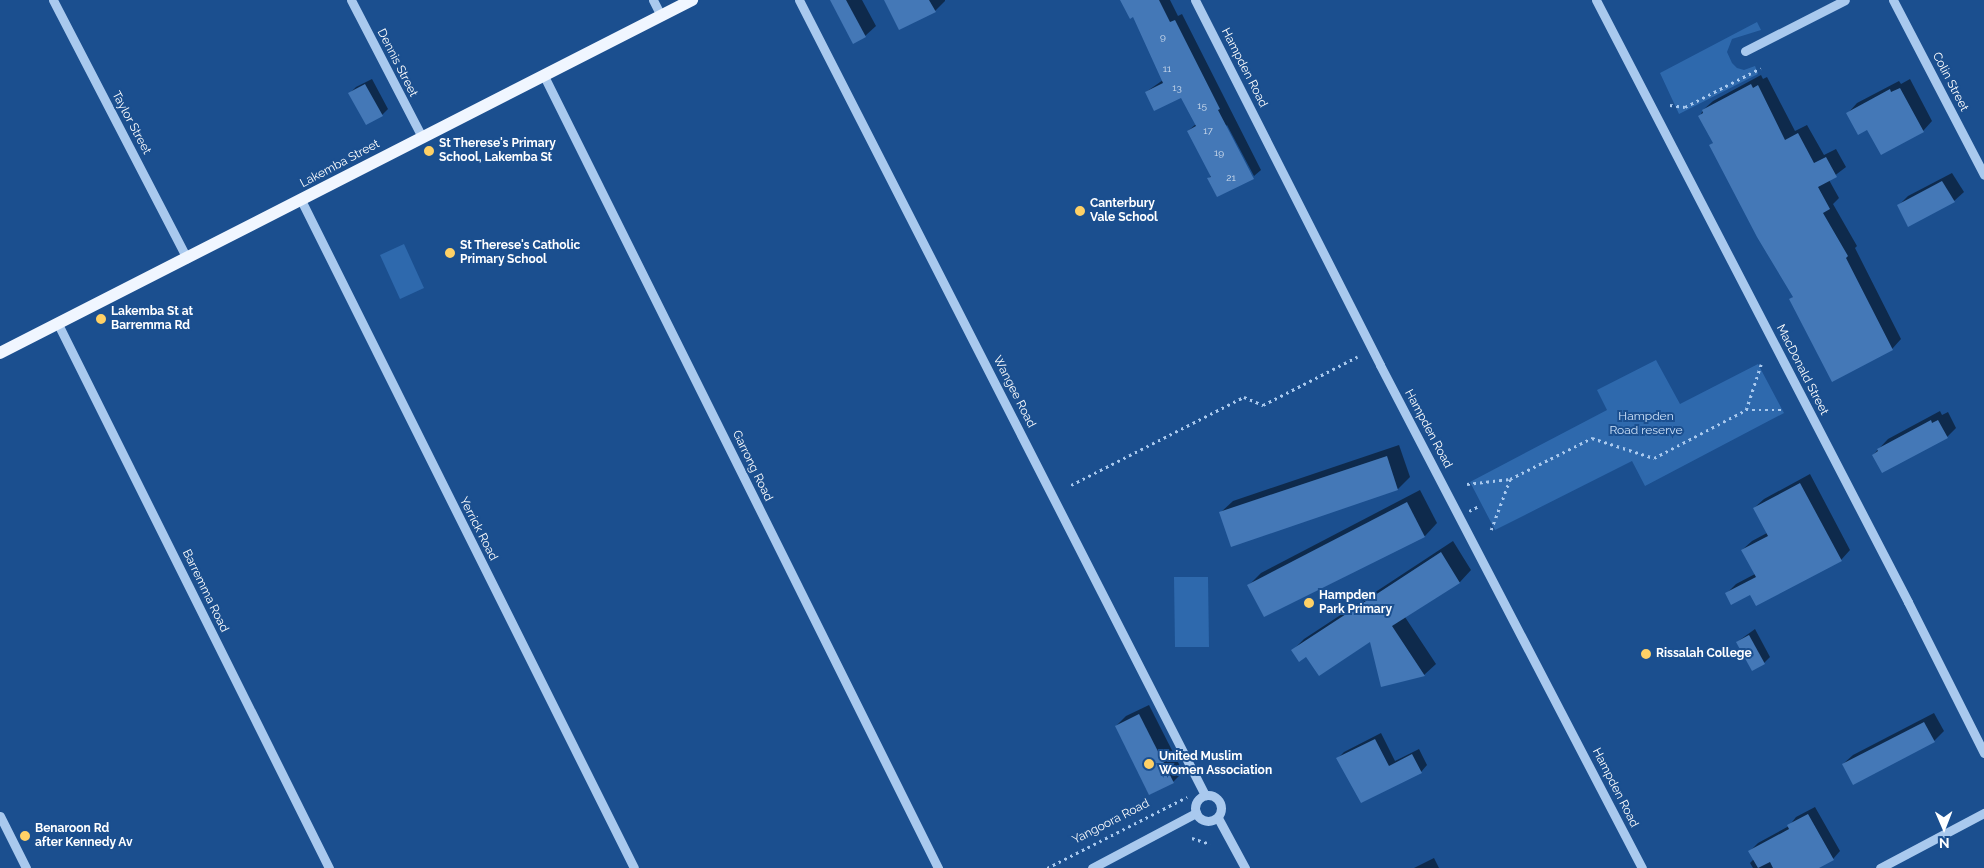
<!DOCTYPE html>
<html>
<head>
<meta charset="utf-8">
<style>
  body { margin:0 }
  #map { position:relative; width:1984px; height:868px; overflow:hidden; background:#1b4f8f; font-family:Raleway,sans-serif }
  div>[style] { position:absolute }
  [style*='--x'] { left:calc(var(--x)*1px); top:calc(var(--y)*1px); width:calc(var(--w)*1px); rotate:calc(var(--a)*1deg) }
  .green>* { inset:0; background:#2e69ad }
  .shadow>* { inset:0; background:#0007 }
  .building>* { inset:0; background:#4478b7 }
  .path>* { height:2.5px; margin-top:-1.25px; transform-origin:0; background:repeating-linear-gradient(90deg,#a9c9ee 0 2.5px,transparent 0 6.5px) }
  .minor>* { height:9px; margin:-4.5px; padding:0 4.5px; transform-origin:4.5px; border-radius:4.5px; background:#a9c9ee }
  .minor>.ring { margin:-4.5px; padding:0; box-sizing:content-box; background:none; border:9px solid #a9c9ee; border-radius:50% }
  .major>* { height:12px; margin:-6px; padding:0 6px; transform-origin:6px; border-radius:6px; background:#f0f6ff }
  .dots>* { width:14px; height:14px; translate:-50% -50%; box-sizing:border-box; border:2px solid #1b4f8f; border-radius:50% }
  span { translate:-50% -50%; white-space:nowrap; text-align:center; line-height:1.15; -webkit-text-stroke:4px #1b4f8f; paint-order:stroke }
  .number-label { font-size:10px; color:#d0dded }
  .number-label span { -webkit-text-stroke-width:0 }
  .street-label { font-size:12px; color:#fff }
  .poi-label { font-size:12px; color:#fff; font-weight:700 }
  .left { translate:0 -50%; text-align:left }
  .park-label { font-size:12px; color:#cfe3fa }
  .north { position:absolute; left:1919px; top:803px; width:50px; height:50px; -webkit-text-stroke:4px #1b4f8f; paint-order:stroke; rotate:179deg; font-size:14px; font-weight:700; line-height:20px; text-align:center; color:#fff }
  .north::after { content:''; display:block; margin:auto; width:18px; height:22px; background:#fff; clip-path:polygon(50% 0,100% 100%,50% 72%,0 100%) }
</style>
</head>
<body>
<div id="map">
  <div class="green">
    <div style="clip-path:polygon(1757px 22px,1761px 30px,1732px 39px,1727px 52px,1732px 63px,1737px 68px,1744px 70px,1755px 66px,1758px 74px,1679px 114px,1660px 73px)"></div>
    <div style="clip-path:polygon(404px 244px,424px 288px,400px 299px,380px 255px)"></div>
    <div style="clip-path:polygon(1656px 360px,1680px 404px,1758px 364px,1784px 413px,1645px 486px,1632px 461px,1495px 530px,1470px 482px,1607px 410px,1597px 390px)"></div>
    <div style="clip-path:polygon(1174px 577px,1208px 577px,1209px 647px,1175px 647px)"></div>
  </div>
  <div class="shadow">
    <div style="clip-path:polygon(831px 0,862px 0,876px 26px,865px 36px)"></div>
    <div style="clip-path:polygon(886px 0,945px 0,945px 1px,935px 11px)"></div>
    <div style="clip-path:polygon(1121px 0,1170px 0,1178px 16px,1182px 14px,1261px 170px,1254px 176px,1227px 125px,1225px 127px,1253px 178px,1217px 196px,1208px 179px,1211px 176px,1188px 131px,1196px 124px,1181px 96px,1146px 92px,1163px 80px,1134px 15px)"></div>
    <div style="clip-path:polygon(1761px 75px,1763px 79px,1767px 77px,1795px 131px,1807px 125px,1824px 155px,1836px 149px,1846px 167px,1829px 180px,1839px 198px,1833px 204px,1857px 246px,1855px 248px,1901px 339px,1892px 349px,1790px 300px,1794px 296px,1711px 145px,1714px 142px,1700px 116px,1703px 110px,1713px 101px)"></div>
    <div style="clip-path:polygon(372px 79px,388px 109px,382px 115px,350px 93px,356px 87px)"></div>
    <div style="clip-path:polygon(1910px 79px,1932px 121px,1923px 131px,1868px 128px,1848px 113px,1857px 103px,1899px 81px,1901px 84px)"></div>
    <div style="clip-path:polygon(1952px 173px,1964px 192px,1954px 201px,1898px 206px,1908px 196px)"></div>
    <div style="clip-path:polygon(1940px 411px,1942px 415px,1948px 412px,1956px 428px,1947px 437px,1873px 455px,1888px 439px)"></div>
    <div style="clip-path:polygon(1399px 445px,1410px 477px,1398px 489px,1220px 513px,1233px 501px)"></div>
    <div style="clip-path:polygon(1810px 474px,1850px 550px,1841px 560px,1750px 593px,1727px 593px,1736px 584px,1755px 574px,1742px 550px,1752px 541px,1767px 533px,1754px 508px,1764px 499px)"></div>
    <div style="clip-path:polygon(1420px 490px,1437px 523px,1425px 536px,1264px 615px,1249px 585px,1261px 573px)"></div>
    <div style="clip-path:polygon(1453px 541px,1471px 570px,1460px 582px,1405px 617px,1436px 664px,1424px 675px,1371px 639px,1307px 655px,1292px 651px,1304px 639px)"></div>
    <div style="clip-path:polygon(1755px 629px,1770px 657px,1764px 663px,1737px 642px)"></div>
    <div style="clip-path:polygon(1149px 705px,1183px 772px,1173px 782px,1150px 794px,1116px 726px,1126px 716px)"></div>
    <div style="clip-path:polygon(1934px 713px,1944px 731px,1934px 741px,1843px 764px,1853px 755px)"></div>
    <div style="clip-path:polygon(1381px 733px,1395px 761px,1419px 749px,1427px 765px,1421px 772px,1338px 758px,1344px 752px)"></div>
    <div style="clip-path:polygon(1815px 807px,1840px 851px,1833px 859px,1815px 868px,1753px 868px,1750px 863px,1754px 859px,1750px 851px,1758px 843px,1789px 826px,1796px 817px)"></div>
    <div style="clip-path:polygon(1434px 858px,1439px 868px,1414px 868px)"></div>
  </div>
  <div class="building">
    <div style="clip-path:polygon(830px 0,846px 0,866px 37px,853px 44px)"></div>
    <div style="clip-path:polygon(884px 0,929px 0,936px 12px,899px 30px)"></div>
    <div style="clip-path:polygon(1120px 0,1159px 0,1170px 22px,1175px 20px,1220px 109px,1218px 110px,1229px 131px,1254px 179px,1217px 197px,1207px 178px,1211px 177px,1187px 131px,1196px 126px,1181px 98px,1154px 111px,1145px 92px,1163px 83px,1133px 17px,1130px 19px)"></div>
    <div style="clip-path:polygon(365px 84px,383px 116px,366px 125px,348px 93px)"></div>
    <div style="clip-path:polygon(1751px 84px,1753px 88px,1758px 85px,1785px 140px,1798px 133px,1814px 163px,1826px 157px,1837px 177px,1818px 187px,1830px 209px,1823px 213px,1848px 256px,1846px 258px,1893px 350px,1832px 382px,1789px 299px,1793px 297px,1757px 237px,1709px 145px,1713px 143px,1698px 116px,1703px 113px,1702px 110px)"></div>
    <div style="clip-path:polygon(1900px 88px,1924px 132px,1881px 155px,1867px 130px,1858px 135px,1846px 113px,1890px 89px,1891px 92px)"></div>
    <div style="clip-path:polygon(1942px 181px,1955px 202px,1908px 227px,1897px 205px)"></div>
    <div style="clip-path:polygon(1931px 420px,1932px 423px,1938px 420px,1948px 438px,1882px 473px,1872px 455px,1878px 451px,1877px 449px)"></div>
    <div style="clip-path:polygon(1387px 456px,1398px 490px,1231px 547px,1219px 512px)"></div>
    <div style="clip-path:polygon(1800px 483px,1842px 561px,1756px 606px,1750px 595px,1731px 605px,1725px 593px,1756px 577px,1741px 550px,1768px 536px,1753px 508px)"></div>
    <div style="clip-path:polygon(1407px 502px,1425px 537px,1264px 617px,1247px 585px)"></div>
    <div style="clip-path:polygon(1441px 552px,1460px 583px,1392px 626px,1425px 676px,1381px 687px,1370px 642px,1319px 676px,1306px 657px,1299px 662px,1291px 650px)"></div>
    <div style="clip-path:polygon(1749px 635px,1765px 664px,1752px 671px,1736px 642px)"></div>
    <div style="clip-path:polygon(1139px 714px,1174px 783px,1149px 795px,1115px 726px)"></div>
    <div style="clip-path:polygon(1924px 722px,1935px 742px,1853px 785px,1842px 764px)"></div>
    <div style="clip-path:polygon(1375px 739px,1389px 766px,1412px 754px,1422px 773px,1361px 803px,1336px 758px)"></div>
    <div style="clip-path:polygon(1808px 814px,1834px 860px,1819px 868px,1773px 868px,1770px 862px,1758px 868px,1748px 851px,1789px 829px,1787px 825px)"></div>
  </div>
  <div class="path">
    <div style="--x:1670;--y:105;--w:15;--a:8"></div>
    <div style="--x:1685;--y:107;--w:85;--a:-27.2"></div>
    <div style="--x:1746;--y:410;--w:38;--a:0"></div>
    <div style="--x:1467;--y:484;--w:43;--a:-6.6"></div>
    <div style="--x:1071;--y:485;--w:194;--a:-27"></div>
    <div style="--x:1244;--y:397;--w:21;--a:23"></div>
    <div style="--x:1263;--y:405;--w:106;--a:-27.1"></div>
    <div style="--x:1469;--y:511;--w:11;--a:-27"></div>
    <div style="--x:1491;--y:530;--w:54;--a:-69.6"></div>
    <div style="--x:1510;--y:479;--w:92;--a:-26.6"></div>
    <div style="--x:1592;--y:438;--w:65;--a:17.9"></div>
    <div style="--x:1654;--y:458;--w:104;--a:-27.6"></div>
    <div style="--x:1746;--y:410;--w:48;--a:-71.9"></div>
    <div style="--x:1192;--y:838;--w:19;--a:18"></div>
    <div style="--x:1047;--y:868;--w:157;--a:-26.9"></div>
  </div>
  <div class="minor">
    <div style="--x:53;--y:0;--w:291;--a:62.6"></div>
    <div style="--x:351;--y:0;--w:154;--a:62.6"></div>
    <div style="--x:653;--y:0;--w:18;--a:63"></div>
    <div style="--x:799;--y:0;--w:893;--a:62.95"></div>
    <div style="--x:1195;--y:0;--w:409;--a:63.1"></div>
    <div style="--x:1380;--y:365;--w:567;--a:62.49"></div>
    <div style="--x:1596;--y:0;--w:678;--a:62.6"></div>
    <div style="--x:1908;--y:602;--w:169;--a:63.3"></div>
    <div style="--x:1893;--y:0;--w:197;--a:62.5"></div>
    <div style="--x:1745;--y:51;--w:112;--a:-27"></div>
    <div style="--x:544;--y:76;--w:885;--a:63.55"></div>
    <div style="--x:301;--y:200;--w:746;--a:63.5"></div>
    <div style="--x:58;--y:324;--w:608;--a:63.52"></div>
    <div class="ring" style="left:1195px;top:795px;width:17px;height:17px"></div>
    <div style="--x:0;--y:816;--w:58;--a:63.4"></div>
    <div style="--x:1218;--y:818;--w:57;--a:61.6"></div>
    <div style="--x:1092;--y:868;--w:118;--a:-27.9"></div>
    <div style="--x:1880;--y:868;--w:118;--a:-27.9"></div>
  </div>
  <div class="major">
    <div style="--x:0;--y:353;--w:777;--a:-27.03"></div>
  </div>
  <div class="dots">
    <div style="left:429px;top:151px;background:#ffd166"></div>
    <div style="left:1080px;top:211px;background:#ffd166"></div>
    <div style="left:450px;top:253px;background:#ffd166"></div>
    <div style="left:101px;top:319px;background:#ffd166"></div>
    <div style="left:1309px;top:603px;background:#ffd166"></div>
    <div style="left:1646px;top:654px;background:#ffd166"></div>
    <div style="left:1149px;top:764px;background:#ffd166"></div>
    <div style="left:25px;top:836px;background:#ffd166"></div>
  </div>
  <div class="number-label">
    <span style="left:1163px;top:37px">9</span>
    <span style="left:1167px;top:69px">11</span>
    <span style="left:1177px;top:88px">13</span>
    <span style="left:1202px;top:106px">15</span>
    <span style="left:1208px;top:131px">17</span>
    <span style="left:1219px;top:153px">19</span>
    <span style="left:1231px;top:178px">21</span>
  </div>
  <div class="street-label">
    <span style="left:397px;top:63px;rotate:63deg">Dennis Street</span>
    <span style="left:1244px;top:68px;rotate:63deg">Hampden Road</span>
    <span style="left:1950px;top:82px;rotate:63deg">Colin Street</span>
    <span style="left:131px;top:123px;rotate:62deg">Taylor Street</span>
    <span style="left:340px;top:164px;rotate:-28deg">Lakemba Street</span>
    <span style="left:1802px;top:370px;rotate:63deg">MacDonald Street</span>
    <span style="left:1014px;top:392px;rotate:63deg">Wangee Road</span>
    <span style="left:1428px;top:429px;rotate:62deg">Hampden Road</span>
    <span style="left:752px;top:466px;rotate:64deg">Garrong Road</span>
    <span style="left:478px;top:529px;rotate:63deg">Yerrick Road</span>
    <span style="left:205px;top:591px;rotate:64deg">Barremma Road</span>
    <span style="left:1615px;top:788px;rotate:63deg">Hampden Road</span>
    <span style="left:1111px;top:822px;rotate:-27deg">Yangoora Road</span>
  </div>
  <div class="poi-label">
    <span class="left" style="left:439px;top:151px">St Therese's Primary<br>School, Lakemba St</span>
    <span class="left" style="left:1090px;top:211px">Canterbury<br>Vale School</span>
    <span class="left" style="left:460px;top:253px">St Therese's Catholic<br>Primary School</span>
    <span class="left" style="left:111px;top:319px">Lakemba St at<br>Barremma Rd</span>
    <span class="left" style="left:1319px;top:603px">Hampden<br>Park Primary</span>
    <span class="left" style="left:1656px;top:654px">Rissalah College</span>
    <span class="left" style="left:1159px;top:764px">United Muslim<br>Women Association</span>
    <span class="left" style="left:35px;top:836px">Benaroon Rd<br>after Kennedy Av</span>
  </div>
  <div class="park-label">
    <span style="left:1646px;top:424px">Hampden<br>Road reserve</span>
  </div>
  <div class="north">N</div>
</div>
</body>
</html>
